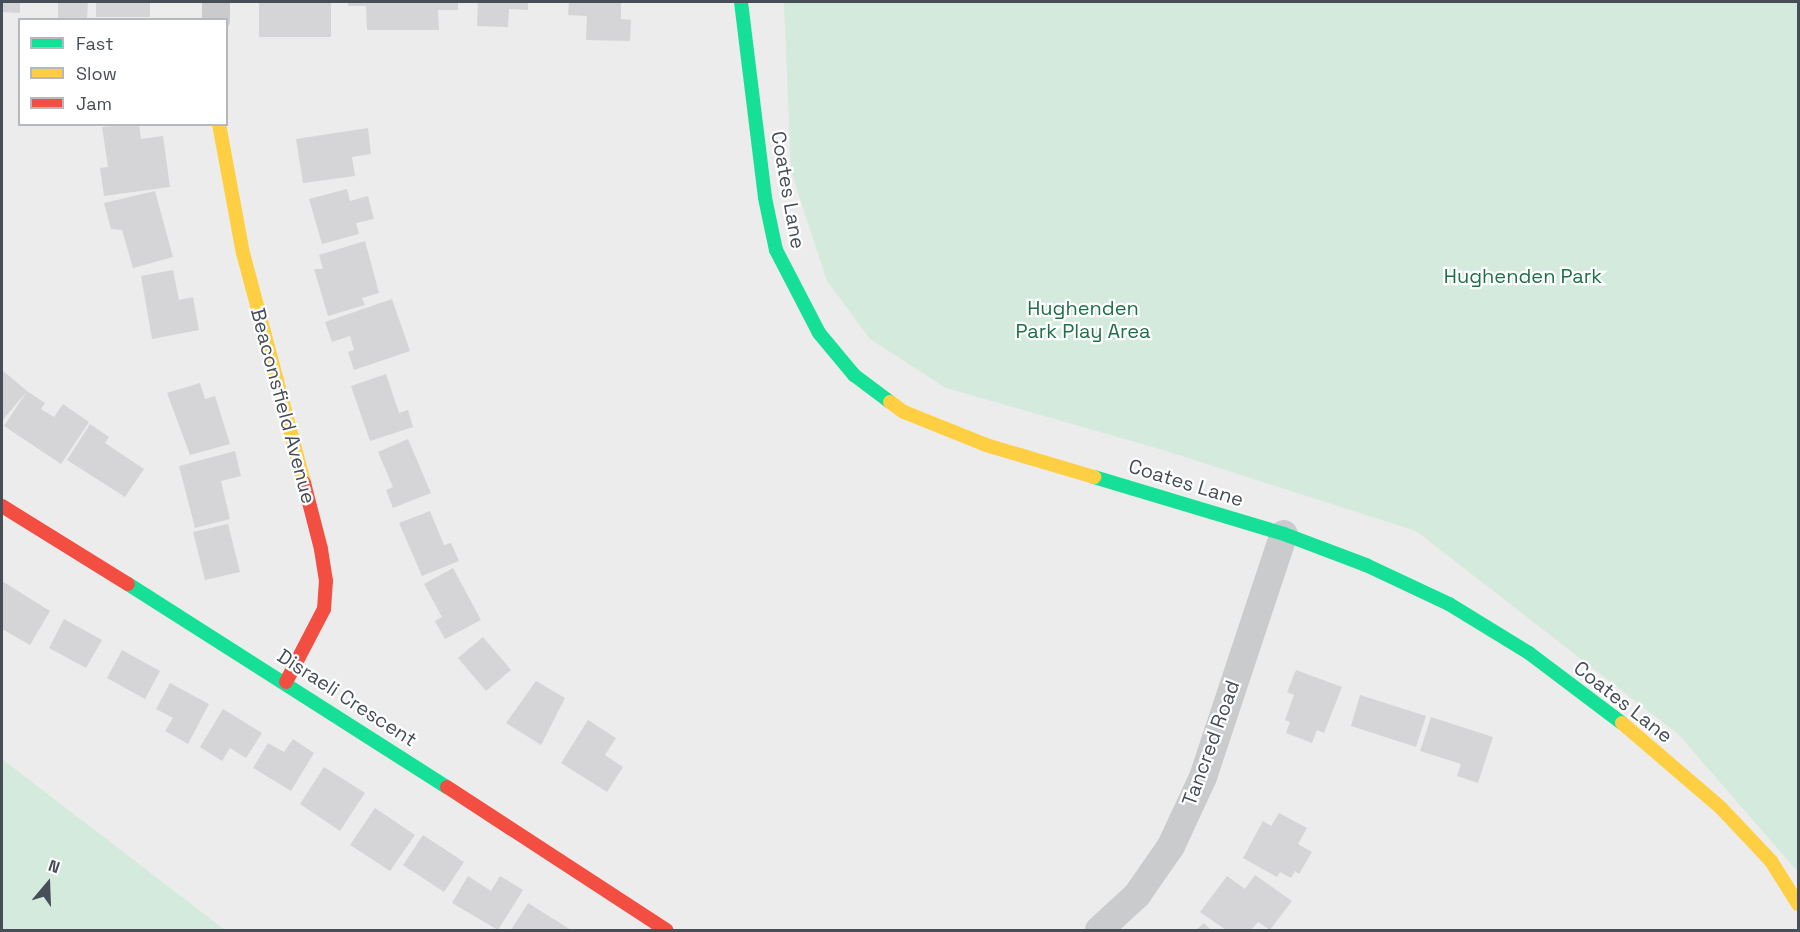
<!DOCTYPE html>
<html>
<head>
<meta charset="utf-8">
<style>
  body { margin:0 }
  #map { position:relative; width:1800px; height:932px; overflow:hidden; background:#edecec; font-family:"Space Grotesk",sans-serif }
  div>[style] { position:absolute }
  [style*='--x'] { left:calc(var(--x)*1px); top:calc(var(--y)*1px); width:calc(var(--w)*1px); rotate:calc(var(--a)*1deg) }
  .green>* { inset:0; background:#d3eadc }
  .building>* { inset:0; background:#d5d4d7 }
  .street>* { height:28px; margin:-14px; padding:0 14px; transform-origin:14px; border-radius:14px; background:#c9cbcd }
  .fast>* { height:14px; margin:-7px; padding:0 7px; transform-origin:7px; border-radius:7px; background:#16e098 }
  .slow>* { height:14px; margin:-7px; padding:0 7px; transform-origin:7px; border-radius:7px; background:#ffcf43 }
  .jam>* { height:14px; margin:-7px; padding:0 7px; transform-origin:7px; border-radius:7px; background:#f24e42 }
  span { translate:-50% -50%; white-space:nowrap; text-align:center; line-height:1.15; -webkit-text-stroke:4.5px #fff; paint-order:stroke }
  .street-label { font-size:20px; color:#464e57 }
  .park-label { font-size:20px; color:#1f704a }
  .frame { position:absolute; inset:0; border:3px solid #464e57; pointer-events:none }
  .legend { position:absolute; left:18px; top:18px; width:210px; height:108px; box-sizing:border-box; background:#fff; border:2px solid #b5b8bc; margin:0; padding:8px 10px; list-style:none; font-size:18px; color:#464e57 }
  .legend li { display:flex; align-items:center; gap:12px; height:30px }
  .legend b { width:30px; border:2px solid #b5b8bc }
  .north { position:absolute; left:18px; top:854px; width:60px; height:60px; -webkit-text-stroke:4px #fff; paint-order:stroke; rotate:19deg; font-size:16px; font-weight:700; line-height:24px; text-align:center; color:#464e57 }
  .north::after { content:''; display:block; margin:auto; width:21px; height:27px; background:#464e57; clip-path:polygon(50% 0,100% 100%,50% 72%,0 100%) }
</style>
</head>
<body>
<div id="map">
  <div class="green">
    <div style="clip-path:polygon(784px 2px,1798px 2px,1798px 872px,1679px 735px,1416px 531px,1163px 450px,946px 388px,870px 339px,827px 281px,791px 171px)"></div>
    <div style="clip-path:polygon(2px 759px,225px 930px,2px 930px)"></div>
  </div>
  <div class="building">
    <div style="clip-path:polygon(2px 2px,20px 2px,20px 13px,2px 12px)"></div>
    <div style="clip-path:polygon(58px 2px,88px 2px,87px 19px,58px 18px)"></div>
    <div style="clip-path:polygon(96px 2px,150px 2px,150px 17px,96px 17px)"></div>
    <div style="clip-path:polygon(259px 2px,331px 2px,331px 37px,259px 37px)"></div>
    <div style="clip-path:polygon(348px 2px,458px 2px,458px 10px,438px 10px,439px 30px,367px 30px,366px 6px,348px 6px)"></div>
    <div style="clip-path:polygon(478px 2px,528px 2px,528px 10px,509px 9px,508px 27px,477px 26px)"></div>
    <div style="clip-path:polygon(569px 2px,621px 2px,621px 19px,631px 20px,630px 41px,586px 40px,587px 16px,568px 15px)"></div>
    <div style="clip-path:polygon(139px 124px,141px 139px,163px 136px,170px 187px,104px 196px,100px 168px,108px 167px,102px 127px)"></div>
    <div style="clip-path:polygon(368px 128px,371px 154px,352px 157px,355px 176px,303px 183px,296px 139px)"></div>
    <div style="clip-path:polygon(347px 189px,350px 201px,368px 196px,374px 219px,356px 223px,359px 234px,322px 244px,309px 199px)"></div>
    <div style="clip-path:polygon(155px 191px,173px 257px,133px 268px,122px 230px,111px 229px,104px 203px)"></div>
    <div style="clip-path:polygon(365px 241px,379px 293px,362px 298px,365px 305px,328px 316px,314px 269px,323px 269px,319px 255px)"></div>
    <div style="clip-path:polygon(173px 270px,179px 300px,193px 297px,199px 330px,152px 339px,141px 276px)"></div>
    <div style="clip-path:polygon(392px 299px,410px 351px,354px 370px,348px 352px,354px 350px,350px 336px,332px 342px,325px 322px)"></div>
    <div style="clip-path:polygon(2px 370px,27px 391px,2px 421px)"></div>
    <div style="clip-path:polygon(386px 374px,399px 413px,408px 410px,413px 427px,370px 441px,351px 386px)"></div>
    <div style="clip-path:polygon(200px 383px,205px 399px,215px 396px,230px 444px,190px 455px,167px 393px)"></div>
    <div style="clip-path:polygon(27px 391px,45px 403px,41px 409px,54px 417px,63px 404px,89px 422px,61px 464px,4px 426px)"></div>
    <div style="clip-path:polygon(90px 424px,109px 437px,105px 443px,144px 469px,125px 497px,67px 460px)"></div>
    <div style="clip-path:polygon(408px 439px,431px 493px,393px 508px,386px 490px,393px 487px,378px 452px)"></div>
    <div style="clip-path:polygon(235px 451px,241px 476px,221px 481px,230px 519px,195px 528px,179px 466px)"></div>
    <div style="clip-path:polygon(430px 511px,444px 545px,451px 543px,459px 561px,422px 576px,399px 523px)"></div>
    <div style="clip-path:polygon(228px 524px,240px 572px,205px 580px,193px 532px)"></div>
    <div style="clip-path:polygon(453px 568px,481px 620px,445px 639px,435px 621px,442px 617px,424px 584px)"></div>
    <div style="clip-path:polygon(2px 581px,50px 611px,30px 645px,2px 629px)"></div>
    <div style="clip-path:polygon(64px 619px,102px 640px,86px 668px,49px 648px)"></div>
    <div style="clip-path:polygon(483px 637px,511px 670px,486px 691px,458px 658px)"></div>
    <div style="clip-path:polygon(122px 650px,160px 671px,145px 699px,107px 678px)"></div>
    <div style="clip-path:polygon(1296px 670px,1342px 687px,1324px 733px,1317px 730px,1312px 743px,1286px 733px,1290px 722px,1285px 720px,1294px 695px,1287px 692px)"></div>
    <div style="clip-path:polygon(536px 681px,565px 698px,541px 745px,506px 723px)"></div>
    <div style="clip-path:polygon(170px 683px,209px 704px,188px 744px,165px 731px,173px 718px,156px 709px)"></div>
    <div style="clip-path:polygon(1360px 695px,1426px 716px,1416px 747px,1351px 726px)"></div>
    <div style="clip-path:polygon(223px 709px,262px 733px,246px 758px,230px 748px,222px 761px,200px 747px)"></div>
    <div style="clip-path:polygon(1431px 717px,1493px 737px,1478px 783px,1457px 776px,1461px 764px,1420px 751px)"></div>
    <div style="clip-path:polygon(588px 720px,616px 738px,605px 755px,623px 767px,607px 792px,561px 763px)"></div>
    <div style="clip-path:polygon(293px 739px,314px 753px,291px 791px,253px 768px,268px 743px,284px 752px)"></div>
    <div style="clip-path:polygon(324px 767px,365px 793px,340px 831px,300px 804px)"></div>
    <div style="clip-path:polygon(375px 808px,415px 835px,390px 871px,350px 845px)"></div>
    <div style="clip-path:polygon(1279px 813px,1307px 828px,1298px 844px,1312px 852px,1299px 874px,1295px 871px,1291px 878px,1280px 872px,1277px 877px,1243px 858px,1263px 821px,1271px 826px)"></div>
    <div style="clip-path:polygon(423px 835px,464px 862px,444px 892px,403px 865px)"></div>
    <div style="clip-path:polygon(1255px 875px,1292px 901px,1270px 930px,1258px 922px,1251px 930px,1226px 930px,1200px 912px,1227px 876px,1245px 889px)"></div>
    <div style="clip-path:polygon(468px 876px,491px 891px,500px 876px,523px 890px,498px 930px,452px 903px)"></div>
    <div style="clip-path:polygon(528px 903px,571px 930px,511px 930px)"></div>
    <div style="clip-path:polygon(1204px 923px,1211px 930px,1196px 930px)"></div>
  </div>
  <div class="street">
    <div style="--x:216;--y:20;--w:18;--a:-90"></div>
    <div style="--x:1099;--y:930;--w:52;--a:-42.6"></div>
    <div style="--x:1137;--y:895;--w:60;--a:-55.2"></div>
    <div style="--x:1171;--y:846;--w:76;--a:-65.1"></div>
    <div style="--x:1203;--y:777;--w:256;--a:-71.6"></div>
  </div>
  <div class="fast">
    <div style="--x:741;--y:2;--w:197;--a:83"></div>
    <div style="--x:765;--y:198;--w:53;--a:78.1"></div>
    <div style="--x:776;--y:250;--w:93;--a:62.6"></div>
    <div style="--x:819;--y:333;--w:55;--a:50.2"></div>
    <div style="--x:854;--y:375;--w:45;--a:36.9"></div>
    <div style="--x:1094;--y:477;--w:198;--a:16.7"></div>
    <div style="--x:1284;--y:534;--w:88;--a:20.7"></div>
    <div style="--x:1366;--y:565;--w:92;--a:25.2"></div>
    <div style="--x:1449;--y:604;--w:94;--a:31.5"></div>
    <div style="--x:1529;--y:653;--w:116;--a:37"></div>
    <div style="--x:128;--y:584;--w:378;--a:32.5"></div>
  </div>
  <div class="slow">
    <div style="--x:219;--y:124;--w:131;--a:79.5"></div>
    <div style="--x:243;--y:253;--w:238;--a:75.1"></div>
    <div style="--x:890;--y:402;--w:17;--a:36"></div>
    <div style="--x:904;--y:412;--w:88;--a:21.9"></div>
    <div style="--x:986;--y:445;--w:113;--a:16.5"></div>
    <div style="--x:1622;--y:723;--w:130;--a:40.6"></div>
    <div style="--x:1721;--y:808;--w:73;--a:46.7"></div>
    <div style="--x:1771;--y:861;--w:51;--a:57.9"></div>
  </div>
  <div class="jam">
    <div style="--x:2;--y:506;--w:148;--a:31.8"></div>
    <div style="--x:286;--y:682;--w:82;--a:-62.5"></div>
    <div style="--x:324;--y:609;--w:28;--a:-86"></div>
    <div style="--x:326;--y:581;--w:32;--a:-99"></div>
    <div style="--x:321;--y:549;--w:68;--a:-104.4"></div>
    <div style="--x:447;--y:787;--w:262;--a:33.1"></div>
  </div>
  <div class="street-label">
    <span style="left:788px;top:190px;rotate:80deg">Coates Lane</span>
    <span style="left:283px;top:406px;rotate:75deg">Beaconsfield Avenue</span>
    <span style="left:1186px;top:483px;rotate:17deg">Coates Lane</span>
    <span style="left:347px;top:698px;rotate:33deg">Disraeli Crescent</span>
    <span style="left:1623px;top:702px;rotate:38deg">Coates Lane</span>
    <span style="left:1211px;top:743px;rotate:-70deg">Tancred Road</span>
  </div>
  <div class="park-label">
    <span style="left:1523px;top:276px">Hughenden Park</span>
    <span style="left:1083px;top:320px">Hughenden<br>Park Play Area</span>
  </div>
  <div class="frame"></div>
  <ul class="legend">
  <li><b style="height:8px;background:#16e098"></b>Fast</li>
  <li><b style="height:8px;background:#ffcf43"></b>Slow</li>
  <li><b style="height:8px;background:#f24e42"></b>Jam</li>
  </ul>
  <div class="north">N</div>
</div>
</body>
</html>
